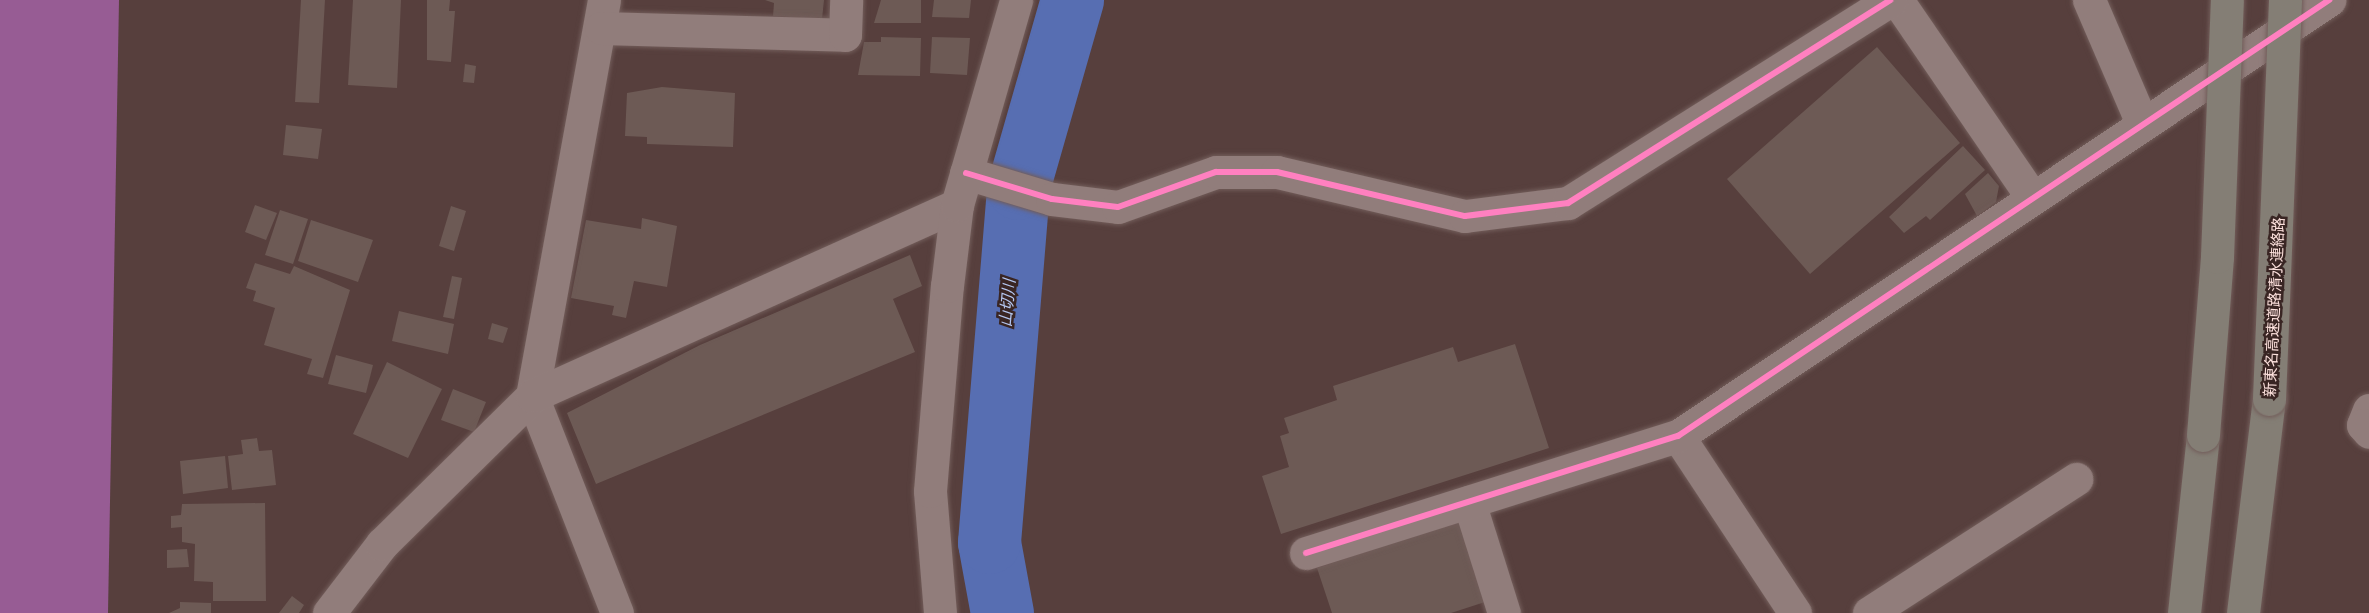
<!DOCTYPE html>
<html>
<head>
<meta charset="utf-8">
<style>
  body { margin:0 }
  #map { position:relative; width:2369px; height:613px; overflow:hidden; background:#573f3d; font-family:"PT Sans Narrow","Noto Sans JP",sans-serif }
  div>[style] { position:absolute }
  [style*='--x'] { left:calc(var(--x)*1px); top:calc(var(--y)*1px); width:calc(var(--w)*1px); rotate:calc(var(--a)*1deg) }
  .forest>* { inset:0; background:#975c94 }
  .river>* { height:63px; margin:-31.5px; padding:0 31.5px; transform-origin:31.5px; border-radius:31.5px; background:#576eb2 }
  .building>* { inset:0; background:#6d5a55 }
  .roads { filter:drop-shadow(0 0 2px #725d5a) drop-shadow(0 0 2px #725d5a) }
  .minor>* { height:33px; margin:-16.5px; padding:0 16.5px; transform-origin:16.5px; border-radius:16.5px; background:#917d7b }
  .motorway>* { height:33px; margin:-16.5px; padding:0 16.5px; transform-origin:16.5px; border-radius:16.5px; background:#847e75 }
  .bridges { filter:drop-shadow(0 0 2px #725d5a) drop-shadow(0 0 2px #725d5a) }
  .motorway-bridge>* { height:33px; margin:-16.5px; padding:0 16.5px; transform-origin:16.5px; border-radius:16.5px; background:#847e75 }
  .cycleway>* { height:6px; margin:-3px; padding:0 3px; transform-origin:3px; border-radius:3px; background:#ff80c0 }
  span { translate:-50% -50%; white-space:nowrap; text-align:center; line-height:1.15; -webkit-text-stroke:5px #392523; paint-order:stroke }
  .street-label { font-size:15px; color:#fde1dd }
  .water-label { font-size:16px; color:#b5c7f0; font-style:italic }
</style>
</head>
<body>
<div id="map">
  <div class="forest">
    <div style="clip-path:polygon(0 0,119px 0,108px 613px,0 613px)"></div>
  </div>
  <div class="river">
    <div style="--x:1002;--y:613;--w:72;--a:-100.4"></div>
    <div style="--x:989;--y:542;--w:355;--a:-85.3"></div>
    <div style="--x:1018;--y:188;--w:196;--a:-74"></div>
  </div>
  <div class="building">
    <div style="clip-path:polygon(301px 0,325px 0,319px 103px,295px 102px)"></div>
    <div style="clip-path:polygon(353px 0,401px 0,397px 88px,348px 85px)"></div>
    <div style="clip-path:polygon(427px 0,450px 0,449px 11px,455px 11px,451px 62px,427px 60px)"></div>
    <div style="clip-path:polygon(765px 0,824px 0,822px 19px,773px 16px,774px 3px)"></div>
    <div style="clip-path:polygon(881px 0,921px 0,921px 23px,874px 23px)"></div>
    <div style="clip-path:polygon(934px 0,971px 0,969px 18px,932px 17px)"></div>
    <div style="clip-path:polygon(881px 37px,921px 38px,920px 76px,858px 75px,864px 42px,881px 42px)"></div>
    <div style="clip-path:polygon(932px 37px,970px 38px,967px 75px,930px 73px)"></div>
    <div style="clip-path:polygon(1877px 47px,1960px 143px,1810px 274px,1727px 179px)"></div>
    <div style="clip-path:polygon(465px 64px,476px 66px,474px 83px,463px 82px)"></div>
    <div style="clip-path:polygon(662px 87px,735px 93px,733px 147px,647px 144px,647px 137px,625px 136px,627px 93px)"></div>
    <div style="clip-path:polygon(286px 125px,322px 129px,318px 159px,283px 155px)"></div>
    <div style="clip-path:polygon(1963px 146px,1985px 170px,1930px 220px,1926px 216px,1904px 233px,1889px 217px)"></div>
    <div style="clip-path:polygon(1988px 173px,1999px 186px,1996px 202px,1977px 216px,1965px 194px)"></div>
    <div style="clip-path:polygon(255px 205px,277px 213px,266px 240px,245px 232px)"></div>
    <div style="clip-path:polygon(451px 206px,466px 211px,454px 251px,439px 246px)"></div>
    <div style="clip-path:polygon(280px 210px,308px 219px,293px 264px,265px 255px)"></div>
    <div style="clip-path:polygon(642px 218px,677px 226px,667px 287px,634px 281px,626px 318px,612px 315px,614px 306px,571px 298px,586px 220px,641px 229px)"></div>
    <div style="clip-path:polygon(311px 220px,373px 240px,358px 282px,298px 261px)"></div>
    <div style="clip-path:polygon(910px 255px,922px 286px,893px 299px,915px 352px,596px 484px,567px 413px,700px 345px)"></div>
    <div style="clip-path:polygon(255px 263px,290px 274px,294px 266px,350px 290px,323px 378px,307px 374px,312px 359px,264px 345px,275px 308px,253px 301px,256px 291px,246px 288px)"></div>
    <div style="clip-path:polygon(452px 276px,462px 278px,454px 319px,443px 317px)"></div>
    <div style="clip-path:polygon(399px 311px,454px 324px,448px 354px,392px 341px)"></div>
    <div style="clip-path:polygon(492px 323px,508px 328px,503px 343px,488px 339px)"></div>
    <div style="clip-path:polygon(1515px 344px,1549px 448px,1281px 534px,1262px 476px,1289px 467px,1280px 436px,1289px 433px,1284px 418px,1337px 400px,1333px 386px,1453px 347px,1458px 362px)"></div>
    <div style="clip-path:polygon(336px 355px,373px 365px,366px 393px,328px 384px)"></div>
    <div style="clip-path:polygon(387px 362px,442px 389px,408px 458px,353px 434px)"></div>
    <div style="clip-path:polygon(453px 389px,486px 402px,474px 432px,441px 420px)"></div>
    <div style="clip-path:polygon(257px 438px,259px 451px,272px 450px,276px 485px,232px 490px,228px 456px,243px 454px,241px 440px)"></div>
    <div style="clip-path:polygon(225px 456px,228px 488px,183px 494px,180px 461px)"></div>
    <div style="clip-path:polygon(265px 503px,266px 601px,213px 601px,213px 582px,194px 581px,195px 544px,182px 542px,182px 527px,171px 528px,171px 516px,181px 515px,182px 504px)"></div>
    <div style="clip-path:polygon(1459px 521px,1485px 602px,1451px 613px,1332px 613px,1317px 568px)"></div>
    <div style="clip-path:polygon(187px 549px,189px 567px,167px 568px,167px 550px)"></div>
    <div style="clip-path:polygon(292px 596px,304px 605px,299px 613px,279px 613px)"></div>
    <div style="clip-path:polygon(180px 602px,211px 603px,211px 613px,169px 613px,180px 608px)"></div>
  </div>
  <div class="roads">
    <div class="minor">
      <div style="--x:604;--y:0;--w:402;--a:100.3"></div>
      <div style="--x:532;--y:396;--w:233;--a:68.6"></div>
      <div style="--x:1897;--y:0;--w:237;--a:55.6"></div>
      <div style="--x:2089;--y:0;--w:134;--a:66.7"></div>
      <div style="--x:601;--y:28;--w:244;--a:1.6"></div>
      <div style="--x:845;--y:35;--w:35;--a:-88"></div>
      <div style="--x:966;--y:173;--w:90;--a:16.8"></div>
      <div style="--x:1052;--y:199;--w:66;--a:6.9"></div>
      <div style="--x:1118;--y:207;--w:104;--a:-19.7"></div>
      <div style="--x:1216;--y:172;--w:61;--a:0"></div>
      <div style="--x:1277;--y:172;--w:193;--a:13.2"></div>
      <div style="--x:1465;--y:216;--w:104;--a:-7.2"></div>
      <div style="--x:1568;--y:203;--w:381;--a:-32.2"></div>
      <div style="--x:2369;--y:410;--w:16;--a:112"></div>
      <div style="--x:2363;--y:425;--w:9;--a:49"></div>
      <div style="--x:1678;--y:436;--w:212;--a:56.5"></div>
      <div style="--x:1469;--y:502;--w:116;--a:72.5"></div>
      <div style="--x:1306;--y:553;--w:390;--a:-17.5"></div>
      <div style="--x:1678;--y:436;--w:784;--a:-33.81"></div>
      <div style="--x:329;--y:613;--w:87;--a:-52.5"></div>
      <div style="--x:382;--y:544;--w:211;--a:-44.6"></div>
      <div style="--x:532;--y:396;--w:466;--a:-24.2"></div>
      <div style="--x:940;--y:613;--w:122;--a:-94.7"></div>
      <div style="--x:930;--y:491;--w:206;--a:-85.3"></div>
      <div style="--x:947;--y:286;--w:82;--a:-83"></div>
      <div style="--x:957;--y:205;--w:213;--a:-73.9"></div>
      <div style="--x:1869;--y:613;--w:247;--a:-32.9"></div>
    </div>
    <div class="motorway">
      <div style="--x:2184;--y:613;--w:179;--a:-83.9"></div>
      <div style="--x:2243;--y:613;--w:216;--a:-83.1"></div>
    </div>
  </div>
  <div class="bridges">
    <div class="motorway-bridge">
      <div style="--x:2269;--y:399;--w:399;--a:-87.7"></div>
      <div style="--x:2203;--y:435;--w:179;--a:-85.5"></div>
      <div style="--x:2217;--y:257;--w:257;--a:-87.8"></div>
    </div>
  </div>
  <div class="cycleway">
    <div style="--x:966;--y:173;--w:90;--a:16.8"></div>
    <div style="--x:1052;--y:199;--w:66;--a:6.9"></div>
    <div style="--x:1118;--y:207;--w:104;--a:-19.7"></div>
    <div style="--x:1216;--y:172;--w:61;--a:0"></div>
    <div style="--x:1277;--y:172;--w:193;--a:13.2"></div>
    <div style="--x:1465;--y:216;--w:104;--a:-7.2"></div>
    <div style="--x:1568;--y:203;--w:381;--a:-32.2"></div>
    <div style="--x:1306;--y:553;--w:390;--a:-17.5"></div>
    <div style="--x:1678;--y:436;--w:784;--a:-33.81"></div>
  </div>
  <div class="street-label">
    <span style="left:2274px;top:307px;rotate:-87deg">新東名高速道路清水連絡路</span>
  </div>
  <div class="water-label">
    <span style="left:1007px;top:303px;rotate:-85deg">山切川</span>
  </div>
</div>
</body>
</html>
